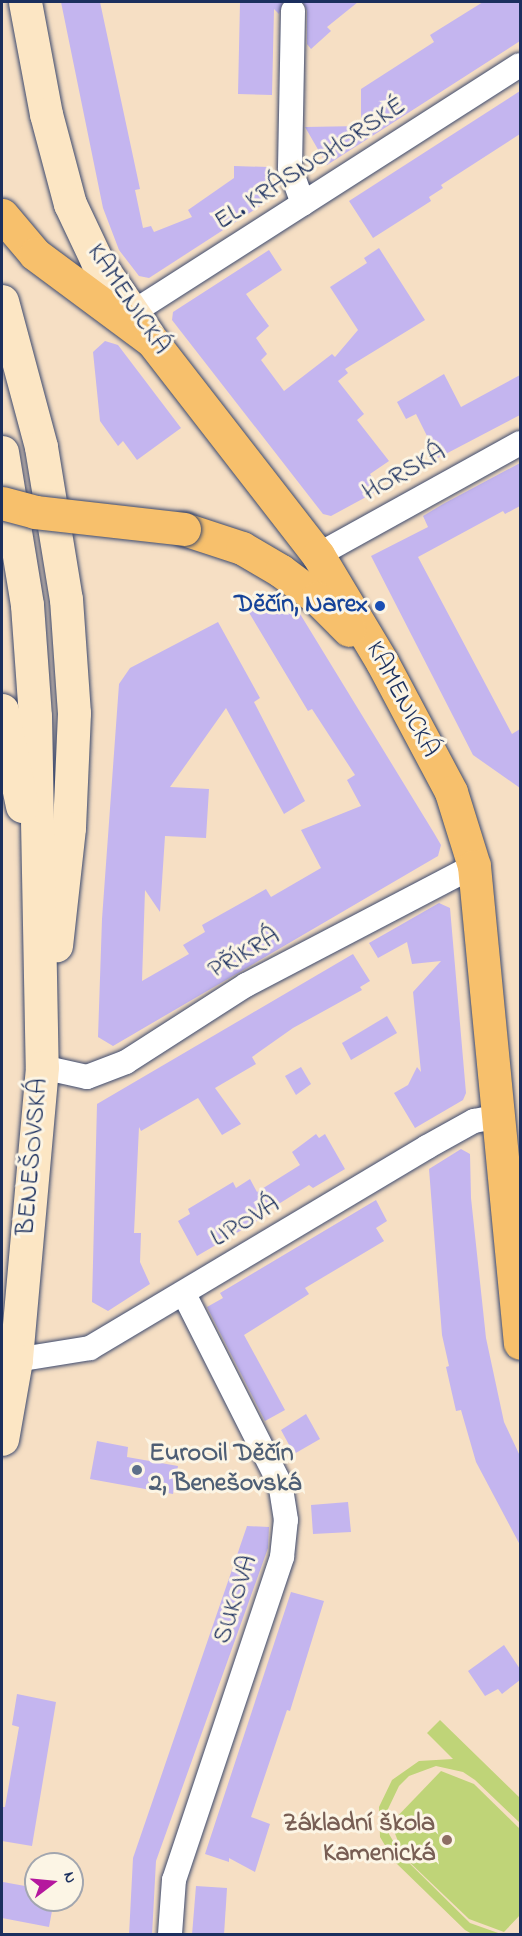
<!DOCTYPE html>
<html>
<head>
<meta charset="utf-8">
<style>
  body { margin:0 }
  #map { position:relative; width:522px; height:1936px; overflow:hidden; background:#f6dfc4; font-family:"Indie Flower",sans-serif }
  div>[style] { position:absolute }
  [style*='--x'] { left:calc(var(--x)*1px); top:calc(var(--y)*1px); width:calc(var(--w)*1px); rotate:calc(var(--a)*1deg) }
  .green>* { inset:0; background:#bfd478 }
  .building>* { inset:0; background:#c4b5ef }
  .roads { filter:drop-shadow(0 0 2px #3c496d) drop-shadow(0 0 2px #3c496d) }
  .street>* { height:24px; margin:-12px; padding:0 12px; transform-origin:12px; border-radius:12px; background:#fff }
  .secondary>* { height:33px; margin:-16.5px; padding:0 16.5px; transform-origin:16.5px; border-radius:16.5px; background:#fce6c4 }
  .primary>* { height:33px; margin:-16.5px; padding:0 16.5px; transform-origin:16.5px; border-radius:16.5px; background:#f7c06c }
  .bridges { filter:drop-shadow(0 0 2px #3c496d) drop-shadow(0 0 2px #3c496d) }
  .primary-bridge>* { height:33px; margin:-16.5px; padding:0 16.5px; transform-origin:16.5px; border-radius:16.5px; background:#f7c06c }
  .dots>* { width:16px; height:16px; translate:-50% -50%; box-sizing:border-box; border:3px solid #fcf5e5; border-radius:50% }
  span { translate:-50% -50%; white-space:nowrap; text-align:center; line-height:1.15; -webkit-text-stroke:6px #fcf5e5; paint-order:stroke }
  .street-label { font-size:26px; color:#1b2f5e }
  .transit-label { font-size:26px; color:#164399; font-weight:700 }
  .right { translate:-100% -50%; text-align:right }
  .service-label { font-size:26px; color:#4e5e75; font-weight:700 }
  .left { translate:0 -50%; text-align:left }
  .education-label { font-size:26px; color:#785e54; font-weight:700 }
  .frame { position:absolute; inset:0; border:3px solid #1b2f5e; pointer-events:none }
  .north { position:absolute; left:24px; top:1852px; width:60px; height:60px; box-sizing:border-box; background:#fcf5e5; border:2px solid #a2a6af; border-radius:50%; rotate:74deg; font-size:16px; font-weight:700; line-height:24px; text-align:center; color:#1b2f5e }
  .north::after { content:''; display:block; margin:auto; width:21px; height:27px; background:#b5179e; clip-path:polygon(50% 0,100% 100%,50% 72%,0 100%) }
</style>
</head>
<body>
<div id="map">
  <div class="green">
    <div style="clip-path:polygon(440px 1720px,520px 1798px,520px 1823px,475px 1780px,463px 1772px,436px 1766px,409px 1776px,399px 1786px,388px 1809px,389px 1834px,402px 1856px,470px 1923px,501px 1934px,472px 1934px,465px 1930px,395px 1862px,380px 1837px,379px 1807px,392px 1780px,419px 1761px,453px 1759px,427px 1733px)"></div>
    <div style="clip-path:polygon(441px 1771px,474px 1784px,520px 1829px,520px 1915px,504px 1932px,469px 1919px,404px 1857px,391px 1823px)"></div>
  </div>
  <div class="building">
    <div style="clip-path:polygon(61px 2px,100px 2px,140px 189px,135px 190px,143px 228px,151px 226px,154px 232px,192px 217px,188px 210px,234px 178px,234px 166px,268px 167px,268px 201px,149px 278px,139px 276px,119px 250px,103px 208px)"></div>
    <div style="clip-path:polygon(240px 2px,283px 2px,279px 14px,274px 9px,272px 95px,238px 94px)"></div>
    <div style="clip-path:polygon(303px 2px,358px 2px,327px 27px,331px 31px,311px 49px,307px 44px,307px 11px)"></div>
    <div style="clip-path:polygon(483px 2px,520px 2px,520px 41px,327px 165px,305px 127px,361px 126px,361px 89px,434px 42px,430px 35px)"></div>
    <div style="clip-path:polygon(520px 91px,520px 134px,441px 185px,443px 188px,429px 197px,431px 201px,373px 238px,349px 201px)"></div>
    <div style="clip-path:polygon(379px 248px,425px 320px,345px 369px,348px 373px,338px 381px,364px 414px,357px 420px,389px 461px,370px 474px,379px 490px,331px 516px,323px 514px,172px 320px,173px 312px,269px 250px,282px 270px,246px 294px,269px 326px,256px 338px,267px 354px,261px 360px,284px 391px,332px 354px,335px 357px,358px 330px,330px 287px,367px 263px,364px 258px)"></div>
    <div style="clip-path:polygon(105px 341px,118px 345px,181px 428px,137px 460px,123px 441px,118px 446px,100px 421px,93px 352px)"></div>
    <div style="clip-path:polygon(444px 374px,461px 407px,520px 375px,520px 415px,438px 458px,416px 414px,406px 419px,397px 402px)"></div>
    <div style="clip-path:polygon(520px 463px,520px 506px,505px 514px,503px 511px,418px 557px,512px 734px,520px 729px,520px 788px,473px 755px,371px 556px,428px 527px,423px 516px,443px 504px)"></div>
    <div style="clip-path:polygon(278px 592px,294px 604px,434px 833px,441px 845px,438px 856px,113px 1046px,98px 1037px,102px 919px,119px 684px,130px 668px,218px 622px,260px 698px,254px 702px,305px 801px,284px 814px,226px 708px,170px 787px,209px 789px,206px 838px,165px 836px,160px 912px,145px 890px,142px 981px,189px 954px,183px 945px,205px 932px,202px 925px,266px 889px,271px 897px,321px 868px,301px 830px,361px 806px,347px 780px,355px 775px,312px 709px,308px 711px,248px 611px)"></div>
    <div style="clip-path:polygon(439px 903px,450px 908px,466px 1093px,463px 1100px,415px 1128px,394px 1093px,408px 1085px,417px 1067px,421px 1072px,413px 992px,441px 961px,412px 964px,407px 942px,378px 958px,369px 943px)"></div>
    <div style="clip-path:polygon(353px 954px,370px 981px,360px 987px,362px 990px,293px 1028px,252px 1057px,256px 1064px,215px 1088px,241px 1124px,222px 1135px,198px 1098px,141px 1131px,139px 1127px,134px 1233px,141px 1233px,140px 1262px,150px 1284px,108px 1311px,92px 1302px,97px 1104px)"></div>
    <div style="clip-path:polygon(387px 1016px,397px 1033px,351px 1060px,342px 1043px)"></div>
    <div style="clip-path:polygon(301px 1067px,311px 1084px,296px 1095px,285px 1076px)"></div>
    <div style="clip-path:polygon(316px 1134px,319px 1138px,325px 1134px,345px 1169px,313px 1188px,309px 1185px,269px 1210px,271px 1213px,197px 1256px,178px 1221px,190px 1214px,188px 1209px,233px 1182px,236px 1188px,250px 1179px,257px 1192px,300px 1165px,292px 1152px)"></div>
    <div style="clip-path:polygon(461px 1149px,470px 1154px,471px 1198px,486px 1338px,504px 1422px,520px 1456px,520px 1545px,476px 1462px,461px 1410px,456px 1411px,446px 1367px,449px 1366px,442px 1335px,429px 1169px)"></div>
    <div style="clip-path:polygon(376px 1200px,387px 1221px,376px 1228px,384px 1241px,305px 1288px,309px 1294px,244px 1335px,285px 1410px,265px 1421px,207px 1307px,223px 1298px,220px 1293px)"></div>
    <div style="clip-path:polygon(306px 1414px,320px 1439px,294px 1454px,281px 1430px)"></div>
    <div style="clip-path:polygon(97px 1441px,128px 1447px,127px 1457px,178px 1466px,173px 1494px,90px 1479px)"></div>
    <div style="clip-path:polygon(348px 1502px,351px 1532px,313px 1534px,311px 1505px)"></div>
    <div style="clip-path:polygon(247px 1526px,269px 1527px,268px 1548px,156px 1861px,152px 1935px,129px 1935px,133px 1858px)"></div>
    <div style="clip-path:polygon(291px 1592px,324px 1601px,290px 1711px,287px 1710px,251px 1817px,270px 1824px,255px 1872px,229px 1858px,229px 1862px,205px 1854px)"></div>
    <div style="clip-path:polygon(504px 1645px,520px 1669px,520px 1680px,502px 1694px,498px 1689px,485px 1696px,468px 1671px)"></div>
    <div style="clip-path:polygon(17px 1694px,56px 1702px,32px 1846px,2px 1841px,2px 1807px,5px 1807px,19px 1727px,12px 1725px)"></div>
    <div style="clip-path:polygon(3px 1882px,36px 1888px,36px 1900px,54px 1900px,49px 1927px,2px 1918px)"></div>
    <div style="clip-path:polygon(196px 1886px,227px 1888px,224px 1935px,192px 1935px)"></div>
  </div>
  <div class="roads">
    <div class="street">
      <div style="--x:293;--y:11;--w:157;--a:91.1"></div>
      <div style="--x:290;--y:168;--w:38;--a:70"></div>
      <div style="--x:132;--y:313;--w:460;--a:-32.6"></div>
      <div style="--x:318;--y:555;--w:231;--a:-29"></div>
      <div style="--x:42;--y:1067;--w:46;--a:12.5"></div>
      <div style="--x:87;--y:1077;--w:42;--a:-21"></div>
      <div style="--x:126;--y:1062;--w:143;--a:-32.7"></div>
      <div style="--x:246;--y:985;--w:257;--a:-27.6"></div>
      <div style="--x:16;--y:1360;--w:75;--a:-9.2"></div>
      <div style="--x:90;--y:1348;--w:392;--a:-30.8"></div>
      <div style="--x:427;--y:1147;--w:54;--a:-29"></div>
      <div style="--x:474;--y:1121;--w:25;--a:-11"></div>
      <div style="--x:170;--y:1934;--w:54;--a:-85.8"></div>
      <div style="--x:174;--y:1880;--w:341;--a:-71.5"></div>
      <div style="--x:282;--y:1557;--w:37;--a:-84"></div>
      <div style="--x:286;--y:1520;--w:36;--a:-99"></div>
      <div style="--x:280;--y:1484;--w:213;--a:-116.8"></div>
    </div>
    <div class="secondary">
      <div style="--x:25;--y:2;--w:114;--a:79.4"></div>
      <div style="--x:46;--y:114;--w:93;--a:75.1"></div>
      <div style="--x:70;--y:204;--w:63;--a:64.7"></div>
      <div style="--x:97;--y:261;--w:90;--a:55.4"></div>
      <div style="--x:2;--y:301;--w:151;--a:75"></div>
      <div style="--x:41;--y:447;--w:154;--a:80.7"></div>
      <div style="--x:66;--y:599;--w:114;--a:86"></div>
      <div style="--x:74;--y:713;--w:115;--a:92.5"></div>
      <div style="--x:69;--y:828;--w:118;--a:96.3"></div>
      <div style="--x:2;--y:452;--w:155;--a:80.7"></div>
      <div style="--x:27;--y:605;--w:111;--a:85.9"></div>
      <div style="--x:35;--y:716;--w:351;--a:88.9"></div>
      <div style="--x:42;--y:1067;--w:294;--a:95.1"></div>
      <div style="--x:16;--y:1360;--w:80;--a:100"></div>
      <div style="--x:2;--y:710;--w:98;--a:78.2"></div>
    </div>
    <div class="primary">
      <div style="--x:2;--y:215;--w:51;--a:49.8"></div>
      <div style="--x:35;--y:254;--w:146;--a:36.6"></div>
      <div style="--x:152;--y:341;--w:271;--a:52.2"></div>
      <div style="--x:318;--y:555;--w:125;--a:59.1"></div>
      <div style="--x:382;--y:662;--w:147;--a:62"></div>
      <div style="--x:451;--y:792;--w:77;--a:72.7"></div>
      <div style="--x:474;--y:866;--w:479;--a:84.5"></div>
      <div style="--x:184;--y:529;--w:61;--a:18.1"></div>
      <div style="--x:242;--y:548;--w:45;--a:30.5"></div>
      <div style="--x:281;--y:571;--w:45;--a:36.9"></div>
      <div style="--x:317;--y:598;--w:45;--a:45"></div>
    </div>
  </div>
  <div class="bridges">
    <div class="primary-bridge">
      <div style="--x:2;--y:503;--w:34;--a:15"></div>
      <div style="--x:35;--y:512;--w:150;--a:6.5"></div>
    </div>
  </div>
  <div class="dots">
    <div style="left:380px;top:606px;background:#1a4fb4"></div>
    <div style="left:137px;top:1470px;background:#5c6f8a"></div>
    <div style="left:447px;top:1840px;background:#8d6e63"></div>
  </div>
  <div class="street-label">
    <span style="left:311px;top:165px;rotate:-33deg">EL. KRÁSNOHORSKÉ</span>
    <span style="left:127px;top:300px;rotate:56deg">KAMENICKÁ</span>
    <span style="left:405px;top:474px;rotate:-29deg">HORSKÁ</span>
    <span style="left:401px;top:700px;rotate:62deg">KAMENICKÁ</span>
    <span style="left:245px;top:955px;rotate:-30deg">PŘÍKRÁ</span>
    <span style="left:34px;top:1157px;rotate:-85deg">BENEŠOVSKÁ</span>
    <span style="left:246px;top:1223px;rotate:-31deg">LIPOVÁ</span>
    <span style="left:237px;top:1600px;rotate:-72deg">SUKOVA</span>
  </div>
  <div class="transit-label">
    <span class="right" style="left:368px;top:606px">Děčín, Narex</span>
  </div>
  <div class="service-label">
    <span class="left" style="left:149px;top:1470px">EuroOil Děčín<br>2, Benešovská</span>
  </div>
  <div class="education-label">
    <span class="right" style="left:435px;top:1840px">Základní škola<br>Kamenická</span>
  </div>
  <div class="frame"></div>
  <div class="north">N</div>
</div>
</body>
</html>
